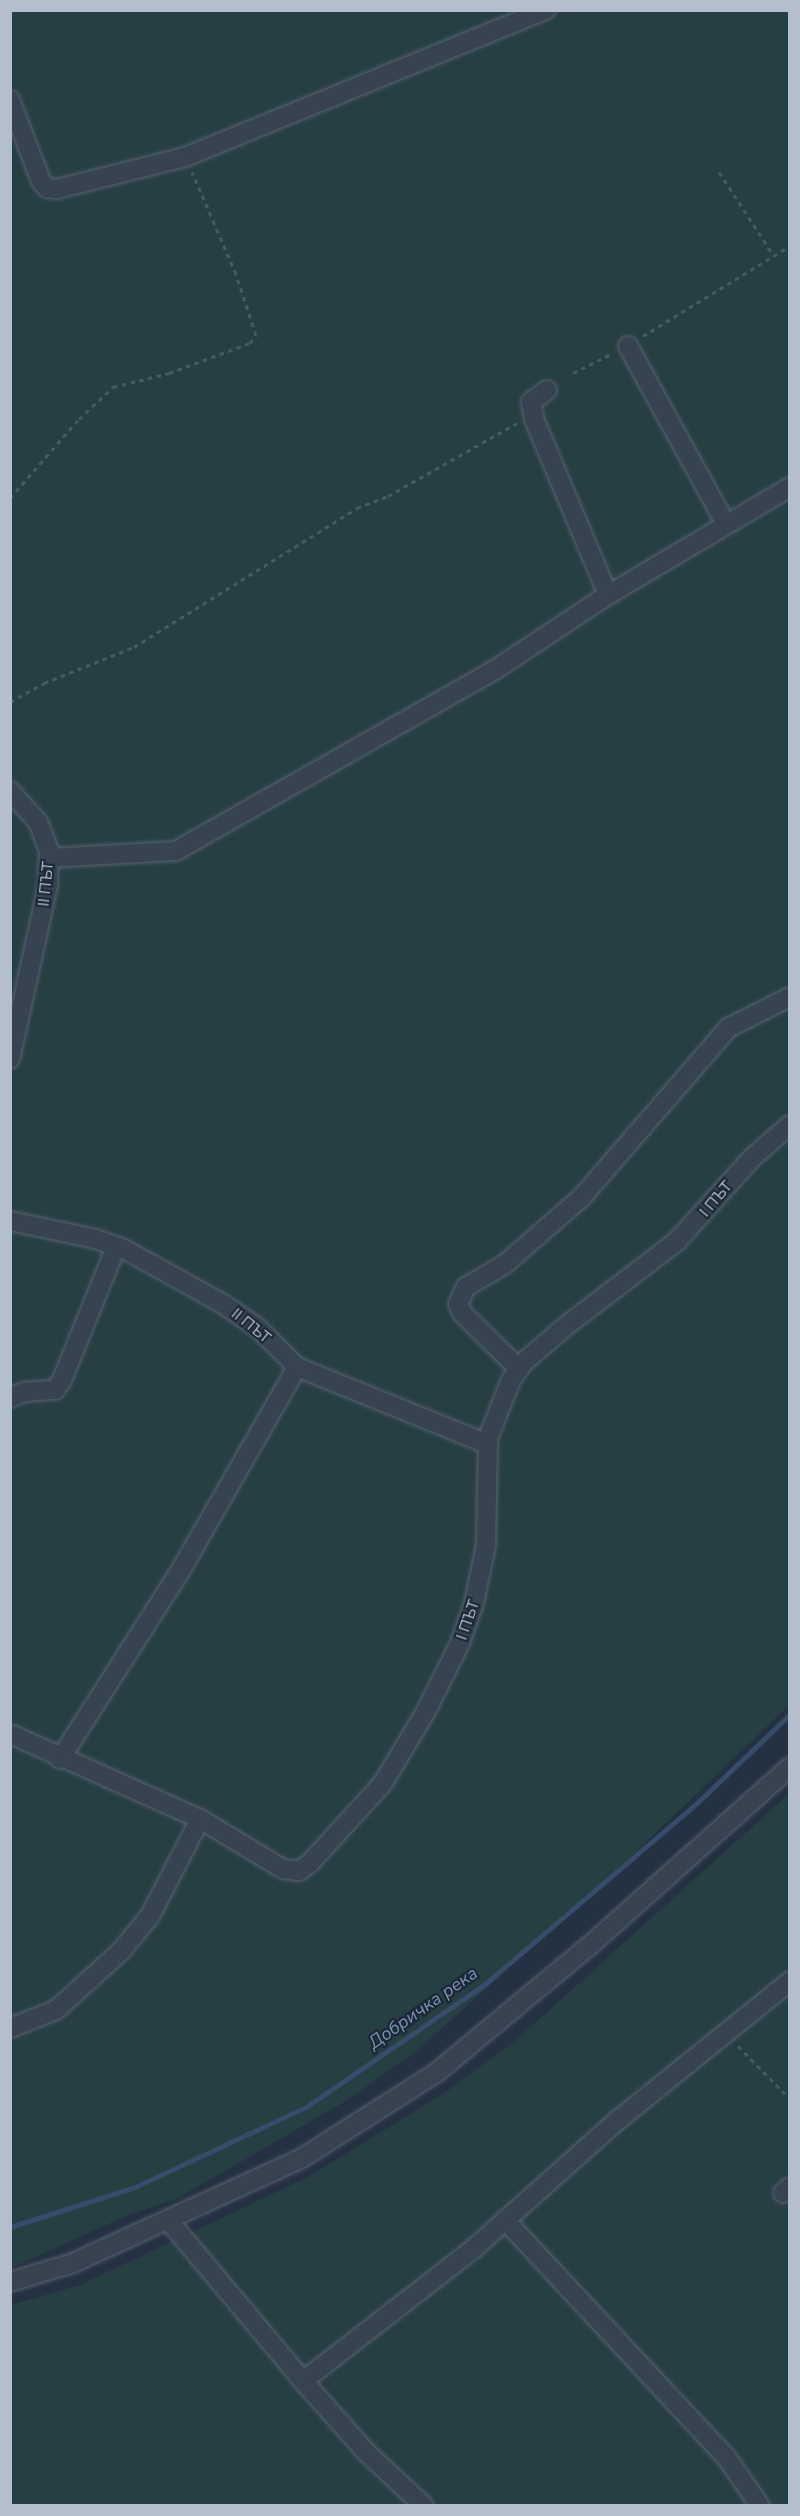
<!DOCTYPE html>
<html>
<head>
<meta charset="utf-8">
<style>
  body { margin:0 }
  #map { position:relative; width:800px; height:2516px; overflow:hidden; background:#243142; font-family:"Nunito Sans",sans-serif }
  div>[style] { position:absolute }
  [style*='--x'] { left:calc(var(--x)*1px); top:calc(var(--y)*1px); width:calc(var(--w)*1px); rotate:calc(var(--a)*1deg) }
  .green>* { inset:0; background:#263f43 }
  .stream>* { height:5px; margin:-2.5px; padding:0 2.5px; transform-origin:2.5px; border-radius:2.5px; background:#374b6a }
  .path>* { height:3px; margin-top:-1.5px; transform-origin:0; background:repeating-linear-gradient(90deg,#445c60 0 4.5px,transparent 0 9px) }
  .roads { filter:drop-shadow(0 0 2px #56616f) drop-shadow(0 0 2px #56616f) }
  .minor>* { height:18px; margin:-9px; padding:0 9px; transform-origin:9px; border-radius:9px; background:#384352 }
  span { translate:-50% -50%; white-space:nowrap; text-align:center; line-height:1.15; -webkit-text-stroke:4.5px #1d2837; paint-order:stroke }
  .street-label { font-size:16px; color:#b5becc }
  .water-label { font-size:18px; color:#7b93b5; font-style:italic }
  .frame { position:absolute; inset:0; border:12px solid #b5becc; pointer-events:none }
</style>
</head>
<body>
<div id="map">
  <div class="green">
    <div style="clip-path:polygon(10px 11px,790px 11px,789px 1705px,597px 1889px,414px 2053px,341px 2104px,176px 2199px,128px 2215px,11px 2268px)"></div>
    <div style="clip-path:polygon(789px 1794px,789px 2505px,11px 2506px,11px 2305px,80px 2285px,308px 2177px,446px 2092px,515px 2041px)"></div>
  </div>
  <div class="stream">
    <div style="--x:10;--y:2227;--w:131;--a:-17.7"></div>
    <div style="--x:135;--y:2187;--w:189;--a:-25.1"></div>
    <div style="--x:306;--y:2107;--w:217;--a:-34.5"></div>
    <div style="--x:485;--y:1984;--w:279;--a:-40.5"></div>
    <div style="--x:697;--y:1803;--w:129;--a:-43.7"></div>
  </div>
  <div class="path">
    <div style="--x:719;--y:172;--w:100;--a:56.8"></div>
    <div style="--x:643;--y:336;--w:172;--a:-31.5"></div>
    <div style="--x:573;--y:373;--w:42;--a:-26.6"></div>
    <div style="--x:10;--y:498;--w:105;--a:-48.9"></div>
    <div style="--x:79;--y:419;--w:47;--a:-43.3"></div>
    <div style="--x:113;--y:387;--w:58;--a:-14"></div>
    <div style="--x:169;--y:373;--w:86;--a:-20.3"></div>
    <div style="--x:250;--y:343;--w:10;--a:-53"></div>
    <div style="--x:256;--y:335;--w:64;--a:-108.2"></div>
    <div style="--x:236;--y:274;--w:111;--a:-113.3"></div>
    <div style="--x:10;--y:702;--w:39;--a:-29"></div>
    <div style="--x:44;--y:683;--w:97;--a:-21.8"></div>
    <div style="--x:134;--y:647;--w:263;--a:-31.9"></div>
    <div style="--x:357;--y:508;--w:33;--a:-21"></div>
    <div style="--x:388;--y:496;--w:148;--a:-29.5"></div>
    <div style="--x:738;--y:2046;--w:74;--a:45.5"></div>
  </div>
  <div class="roads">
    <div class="minor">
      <div style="--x:10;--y:100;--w:87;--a:69.1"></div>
      <div style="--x:41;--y:181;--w:9;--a:49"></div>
      <div style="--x:47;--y:188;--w:10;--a:6"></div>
      <div style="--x:57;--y:189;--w:132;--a:-14"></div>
      <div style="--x:185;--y:157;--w:390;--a:-22.2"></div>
      <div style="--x:628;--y:346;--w:203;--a:61.2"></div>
      <div style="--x:547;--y:390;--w:20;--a:143"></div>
      <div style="--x:531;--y:402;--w:17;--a:80"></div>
      <div style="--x:534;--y:419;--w:191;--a:67.2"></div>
      <div style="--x:10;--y:791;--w:42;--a:47.9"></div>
      <div style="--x:38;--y:822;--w:31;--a:69"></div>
      <div style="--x:49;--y:851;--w:34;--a:92"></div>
      <div style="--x:48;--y:885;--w:178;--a:102.3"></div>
      <div style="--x:49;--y:858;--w:127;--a:-3.2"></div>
      <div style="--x:176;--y:851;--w:365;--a:-29.6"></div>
      <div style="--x:493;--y:671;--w:138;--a:-33.5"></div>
      <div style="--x:608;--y:595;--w:212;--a:-30.7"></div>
      <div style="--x:10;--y:1221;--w:88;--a:11.8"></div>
      <div style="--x:96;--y:1239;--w:30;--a:20"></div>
      <div style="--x:124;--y:1249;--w:113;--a:29.1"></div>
      <div style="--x:223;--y:1304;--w:42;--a:34.4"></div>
      <div style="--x:258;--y:1328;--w:55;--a:45"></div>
      <div style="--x:297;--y:1367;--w:206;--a:22"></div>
      <div style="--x:519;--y:1369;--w:80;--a:-135.5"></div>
      <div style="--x:462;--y:1313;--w:10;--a:-114"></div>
      <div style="--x:458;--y:1304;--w:19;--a:-65"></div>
      <div style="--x:466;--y:1287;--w:45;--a:-30.5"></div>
      <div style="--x:505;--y:1264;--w:101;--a:-41"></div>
      <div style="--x:581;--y:1198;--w:225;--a:-49.1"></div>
      <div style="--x:728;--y:1028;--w:69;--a:-26.6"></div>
      <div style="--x:10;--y:1398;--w:15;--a:-23"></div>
      <div style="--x:24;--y:1392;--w:31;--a:-4"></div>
      <div style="--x:55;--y:1390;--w:12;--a:-55"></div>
      <div style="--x:62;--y:1380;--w:144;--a:-67.9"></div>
      <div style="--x:10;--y:1734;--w:208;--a:24.1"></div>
      <div style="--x:200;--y:1819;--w:97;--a:31.1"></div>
      <div style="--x:283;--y:1869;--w:16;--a:7"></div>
      <div style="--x:299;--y:1871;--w:14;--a:-36"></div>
      <div style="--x:310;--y:1863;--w:108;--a:-47.6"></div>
      <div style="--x:383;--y:1783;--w:82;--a:-59"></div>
      <div style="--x:425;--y:1713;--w:78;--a:-63.4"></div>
      <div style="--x:460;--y:1643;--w:42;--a:-70.7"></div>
      <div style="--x:474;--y:1603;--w:59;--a:-78.3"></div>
      <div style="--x:486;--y:1545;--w:107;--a:-88.9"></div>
      <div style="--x:488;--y:1438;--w:62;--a:-68.4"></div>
      <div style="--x:511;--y:1380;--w:24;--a:-54"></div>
      <div style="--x:525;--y:1361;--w:54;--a:-40.5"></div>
      <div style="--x:566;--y:1326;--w:140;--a:-37.4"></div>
      <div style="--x:677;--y:1241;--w:113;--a:-47.9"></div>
      <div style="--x:753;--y:1157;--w:49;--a:-40.9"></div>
      <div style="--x:60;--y:1759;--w:227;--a:-57.4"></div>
      <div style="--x:182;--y:1568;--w:232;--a:-60.2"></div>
      <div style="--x:10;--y:2028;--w:49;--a:-21.4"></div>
      <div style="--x:56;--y:2010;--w:88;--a:-42.2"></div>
      <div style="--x:121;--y:1951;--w:45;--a:-50.4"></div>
      <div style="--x:150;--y:1916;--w:109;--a:-62.7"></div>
      <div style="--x:783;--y:2193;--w:9;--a:-41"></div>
      <div style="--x:168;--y:2220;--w:210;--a:50"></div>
      <div style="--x:303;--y:2381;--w:95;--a:48.4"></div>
      <div style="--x:366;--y:2452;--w:79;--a:43"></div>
      <div style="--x:505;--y:2220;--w:325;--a:47"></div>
      <div style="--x:727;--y:2458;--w:58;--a:55.5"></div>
      <div style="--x:10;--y:2282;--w:66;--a:-16.8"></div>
      <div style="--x:73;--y:2263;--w:252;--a:-24.6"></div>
      <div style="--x:302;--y:2158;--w:159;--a:-32.4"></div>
      <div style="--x:436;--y:2073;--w:197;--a:-39.7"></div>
      <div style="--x:588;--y:1947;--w:271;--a:-41.7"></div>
      <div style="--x:303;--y:2381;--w:214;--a:-37.8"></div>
      <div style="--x:472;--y:2250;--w:195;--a:-41.7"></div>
      <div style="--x:618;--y:2120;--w:221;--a:-38.9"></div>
    </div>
  </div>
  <div class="street-label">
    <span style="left:46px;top:884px;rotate:-84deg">ІІ ПЪТ</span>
    <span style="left:716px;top:1199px;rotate:-50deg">І ПЪТ</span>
    <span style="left:251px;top:1326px;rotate:39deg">ІІ ПЪТ</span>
    <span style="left:468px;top:1620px;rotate:-71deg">І ПЪТ</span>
  </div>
  <div class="water-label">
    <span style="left:423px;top:2008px;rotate:-35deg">Добричка река</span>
  </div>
  <div class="frame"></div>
</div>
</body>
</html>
